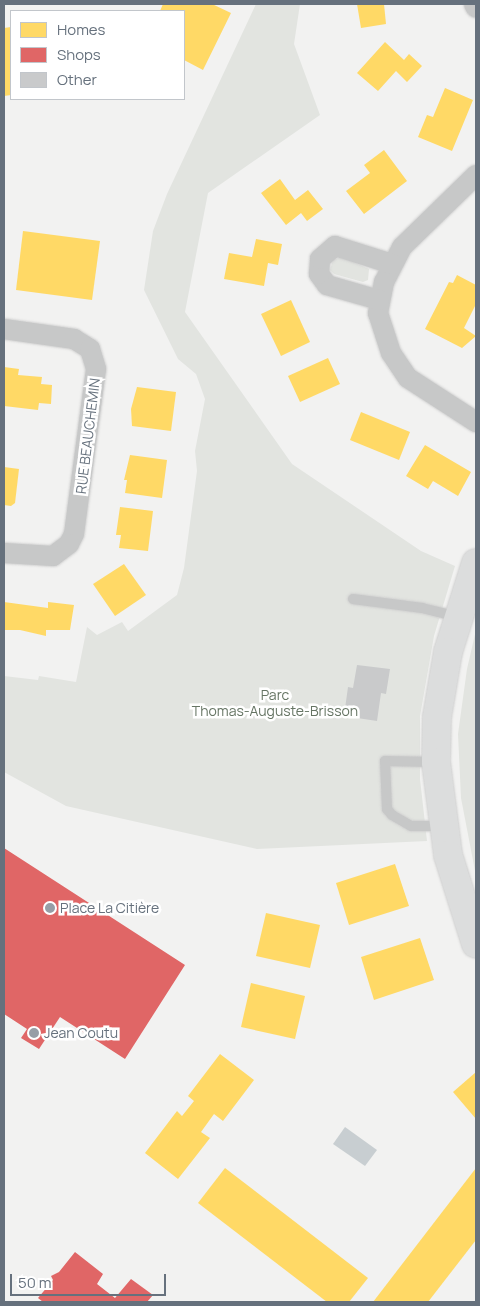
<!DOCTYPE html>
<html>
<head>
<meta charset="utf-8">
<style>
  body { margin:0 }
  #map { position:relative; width:480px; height:1306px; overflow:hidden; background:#f2f2f1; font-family:Manrope,sans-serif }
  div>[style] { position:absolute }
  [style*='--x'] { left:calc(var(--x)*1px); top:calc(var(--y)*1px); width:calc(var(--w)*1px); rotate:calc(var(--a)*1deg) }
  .green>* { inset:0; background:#e2e4e0 }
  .water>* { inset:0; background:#c8ced1 }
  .homes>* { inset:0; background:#ffd966 }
  .shops>* { inset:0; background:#e06666 }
  .building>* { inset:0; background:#c9cacb }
  .roads { filter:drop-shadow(0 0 1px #cfcfcf) drop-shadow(0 0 1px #cfcfcf) }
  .lane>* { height:10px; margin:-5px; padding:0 5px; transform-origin:5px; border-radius:5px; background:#c7c8c8 }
  .street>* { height:20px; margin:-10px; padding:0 10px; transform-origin:10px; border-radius:10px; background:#c7c8c8 }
  .secondary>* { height:28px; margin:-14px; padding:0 14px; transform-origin:14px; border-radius:14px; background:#dcdddd }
  .dots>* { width:14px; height:14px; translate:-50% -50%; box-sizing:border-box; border:2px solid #fff; border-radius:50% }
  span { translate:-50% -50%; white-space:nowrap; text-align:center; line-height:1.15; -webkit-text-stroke:5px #fff; paint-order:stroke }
  .street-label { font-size:14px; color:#66717d }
  .park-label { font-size:14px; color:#667564 }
  .poi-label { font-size:14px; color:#66717d }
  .left { translate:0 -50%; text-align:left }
  .frame { position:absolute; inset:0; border:5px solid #66717d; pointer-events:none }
  .legend { position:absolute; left:10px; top:10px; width:175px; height:90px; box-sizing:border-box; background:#fff; border:1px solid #c2c6cb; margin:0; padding:6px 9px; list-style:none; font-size:15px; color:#66717d }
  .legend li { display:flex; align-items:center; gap:10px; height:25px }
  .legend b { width:25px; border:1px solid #c2c6cb }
  .scale { position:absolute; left:10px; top:1274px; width:156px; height:22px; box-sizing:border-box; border:2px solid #66717d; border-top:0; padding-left:6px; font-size:15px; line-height:18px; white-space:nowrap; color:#66717d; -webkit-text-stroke:4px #fff; paint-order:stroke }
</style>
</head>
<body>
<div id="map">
  <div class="green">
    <div style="clip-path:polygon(256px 4px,300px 4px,294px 44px,320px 115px,208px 193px,185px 312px,292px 464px,421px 551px,455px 566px,434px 636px,420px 716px,420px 779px,427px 841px,257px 849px,66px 806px,4px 772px,4px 676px,38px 680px,39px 676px,76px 682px,87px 627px,97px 635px,122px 622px,128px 631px,177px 595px,184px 568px,197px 471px,195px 451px,205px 399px,196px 374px,178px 359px,144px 290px,153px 231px,167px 194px)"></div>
    <div style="clip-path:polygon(342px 257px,369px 269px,368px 280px,363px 282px,334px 274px,330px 270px,333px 260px)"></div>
    <div style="clip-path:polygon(476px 630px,476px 876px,461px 798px,458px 734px,467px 669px)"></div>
  </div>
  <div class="water">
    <div style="clip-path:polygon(345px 1127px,377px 1150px,365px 1166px,333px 1144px)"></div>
  </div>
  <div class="homes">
    <div style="clip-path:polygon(163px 4px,212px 4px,231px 13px,203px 70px,184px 60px,184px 11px,160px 11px)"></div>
    <div style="clip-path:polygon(357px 4px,384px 4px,386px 24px,361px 28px)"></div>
    <div style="clip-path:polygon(11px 27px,11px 95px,4px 96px,4px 28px)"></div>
    <div style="clip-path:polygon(385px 42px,404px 60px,409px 54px,422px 66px,407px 82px,396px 71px,378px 91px,357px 73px)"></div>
    <div style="clip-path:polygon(445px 88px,473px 100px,452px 151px,418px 137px,427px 115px,433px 117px)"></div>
    <div style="clip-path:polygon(384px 150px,407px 181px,364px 214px,346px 191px,370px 173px,364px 165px)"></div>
    <div style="clip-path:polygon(280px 179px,295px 200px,308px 190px,323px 209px,307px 221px,301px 213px,286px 225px,261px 193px)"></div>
    <div style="clip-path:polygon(23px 231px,100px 241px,92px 300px,16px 290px)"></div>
    <div style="clip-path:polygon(256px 239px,282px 244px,278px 265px,268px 263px,264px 286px,224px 279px,229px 253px,252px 257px)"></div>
    <div style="clip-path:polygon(457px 275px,476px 285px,476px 304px,464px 328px,476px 336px,462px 348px,425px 329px,449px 282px,453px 283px)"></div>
    <div style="clip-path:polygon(291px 300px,310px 342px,281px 356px,261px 314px)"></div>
    <div style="clip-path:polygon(328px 358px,340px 384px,300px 402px,288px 376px)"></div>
    <div style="clip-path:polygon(4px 367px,19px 369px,18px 375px,42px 377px,41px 384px,52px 385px,51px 404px,39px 403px,38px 410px,4px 406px)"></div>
    <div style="clip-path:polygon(137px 387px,176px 392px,171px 431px,132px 426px,131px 409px)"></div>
    <div style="clip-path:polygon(361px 412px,410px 432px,399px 460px,350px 440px)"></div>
    <div style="clip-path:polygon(425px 445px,471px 472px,458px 496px,433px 481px,428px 489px,406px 476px)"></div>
    <div style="clip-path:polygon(130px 455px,167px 460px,162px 498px,125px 493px,127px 480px,124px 480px)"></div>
    <div style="clip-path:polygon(4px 467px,19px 469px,15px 503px,11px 506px,4px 505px)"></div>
    <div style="clip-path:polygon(120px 507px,153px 511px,148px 551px,119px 548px,121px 535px,116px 535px)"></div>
    <div style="clip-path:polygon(124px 564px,146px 595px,115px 616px,93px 584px)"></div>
    <div style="clip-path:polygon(4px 602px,48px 608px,48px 602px,74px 605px,70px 630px,46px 630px,46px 636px,20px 630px,4px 630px)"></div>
    <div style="clip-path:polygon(395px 864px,409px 906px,349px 925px,336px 883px)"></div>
    <div style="clip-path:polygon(266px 913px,320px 925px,310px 968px,256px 956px)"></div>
    <div style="clip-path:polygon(420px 938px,434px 980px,374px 1000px,361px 957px)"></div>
    <div style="clip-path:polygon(251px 983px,305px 996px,295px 1039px,241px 1027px)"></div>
    <div style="clip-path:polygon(220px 1054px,254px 1080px,223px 1121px,214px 1114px,201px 1132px,210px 1138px,178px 1179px,145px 1153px,177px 1111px,182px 1116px,194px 1101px,188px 1096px)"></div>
    <div style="clip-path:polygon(476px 1072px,476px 1119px,453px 1092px)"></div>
    <div style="clip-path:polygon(225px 1168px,368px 1278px,349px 1302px,327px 1302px,198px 1203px)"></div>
    <div style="clip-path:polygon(476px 1168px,476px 1240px,428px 1302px,373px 1302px)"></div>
  </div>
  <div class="shops">
    <div style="clip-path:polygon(4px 848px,185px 965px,125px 1059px,60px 1017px,39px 1049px,21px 1038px,27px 1029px,4px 1014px)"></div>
    <div style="clip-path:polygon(75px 1252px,103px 1274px,97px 1284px,115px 1298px,131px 1279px,153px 1295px,147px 1302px,43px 1302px,38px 1298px,53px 1280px,51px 1276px,59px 1272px)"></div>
  </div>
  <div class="building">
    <div style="clip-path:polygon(357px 665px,390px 669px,386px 694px,381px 693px,377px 721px,344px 716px,348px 687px,353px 688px)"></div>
  </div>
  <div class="roads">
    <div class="lane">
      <div style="--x:353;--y:599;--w:70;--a:7.4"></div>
      <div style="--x:422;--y:608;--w:36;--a:14"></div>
      <div style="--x:435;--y:762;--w:50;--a:-178.9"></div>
      <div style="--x:385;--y:761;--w:48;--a:87.6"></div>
      <div style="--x:387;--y:809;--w:8;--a:50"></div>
      <div style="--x:392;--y:815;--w:22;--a:30"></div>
      <div style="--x:411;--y:826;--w:31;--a:0"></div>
    </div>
    <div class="street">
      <div style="--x:474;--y:4;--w:4;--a:63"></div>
      <div style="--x:476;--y:175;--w:103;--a:135.8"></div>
      <div style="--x:402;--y:247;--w:39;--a:117"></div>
      <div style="--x:384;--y:282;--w:32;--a:101"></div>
      <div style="--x:378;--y:313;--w:42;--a:72"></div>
      <div style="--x:391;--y:353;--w:30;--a:56"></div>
      <div style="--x:408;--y:378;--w:81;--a:32.9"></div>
      <div style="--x:379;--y:300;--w:54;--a:-163.9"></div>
      <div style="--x:327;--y:285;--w:14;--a:-126"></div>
      <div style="--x:319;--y:274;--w:15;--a:-86"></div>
      <div style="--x:320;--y:259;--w:20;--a:-41"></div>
      <div style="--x:335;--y:246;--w:60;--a:17.5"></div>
      <div style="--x:4;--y:329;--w:71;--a:8.1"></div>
      <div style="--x:74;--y:339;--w:19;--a:32"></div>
      <div style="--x:90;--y:349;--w:21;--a:73"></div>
      <div style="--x:96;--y:369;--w:166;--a:97.6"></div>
      <div style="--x:74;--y:534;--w:11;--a:117"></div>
      <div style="--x:69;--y:544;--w:20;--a:143"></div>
      <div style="--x:53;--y:556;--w:49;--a:-176.5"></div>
    </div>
    <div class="secondary">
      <div style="--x:476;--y:563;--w:93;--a:107.5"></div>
      <div style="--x:448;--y:652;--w:66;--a:99.6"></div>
      <div style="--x:437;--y:717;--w:45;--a:91.3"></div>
      <div style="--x:436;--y:762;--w:94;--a:82.6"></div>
      <div style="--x:448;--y:855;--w:93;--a:72.5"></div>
    </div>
  </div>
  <div class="dots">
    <div style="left:50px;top:908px;background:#979ea6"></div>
    <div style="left:34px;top:1033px;background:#979ea6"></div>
  </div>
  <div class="street-label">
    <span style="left:88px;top:436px;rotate:-83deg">RUE BEAUCHEMIN</span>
  </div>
  <div class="park-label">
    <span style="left:275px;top:703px">Parc<br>Thomas-Auguste-Brisson</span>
  </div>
  <div class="poi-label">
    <span class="left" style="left:60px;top:908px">Place La Citière</span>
    <span class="left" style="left:44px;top:1033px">Jean Coutu</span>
  </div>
  <div class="frame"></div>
  <ul class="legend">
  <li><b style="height:14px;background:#ffd966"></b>Homes</li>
  <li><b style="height:14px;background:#e06666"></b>Shops</li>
  <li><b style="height:14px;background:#c9cacb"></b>Other</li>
  </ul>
  <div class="scale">50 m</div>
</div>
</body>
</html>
